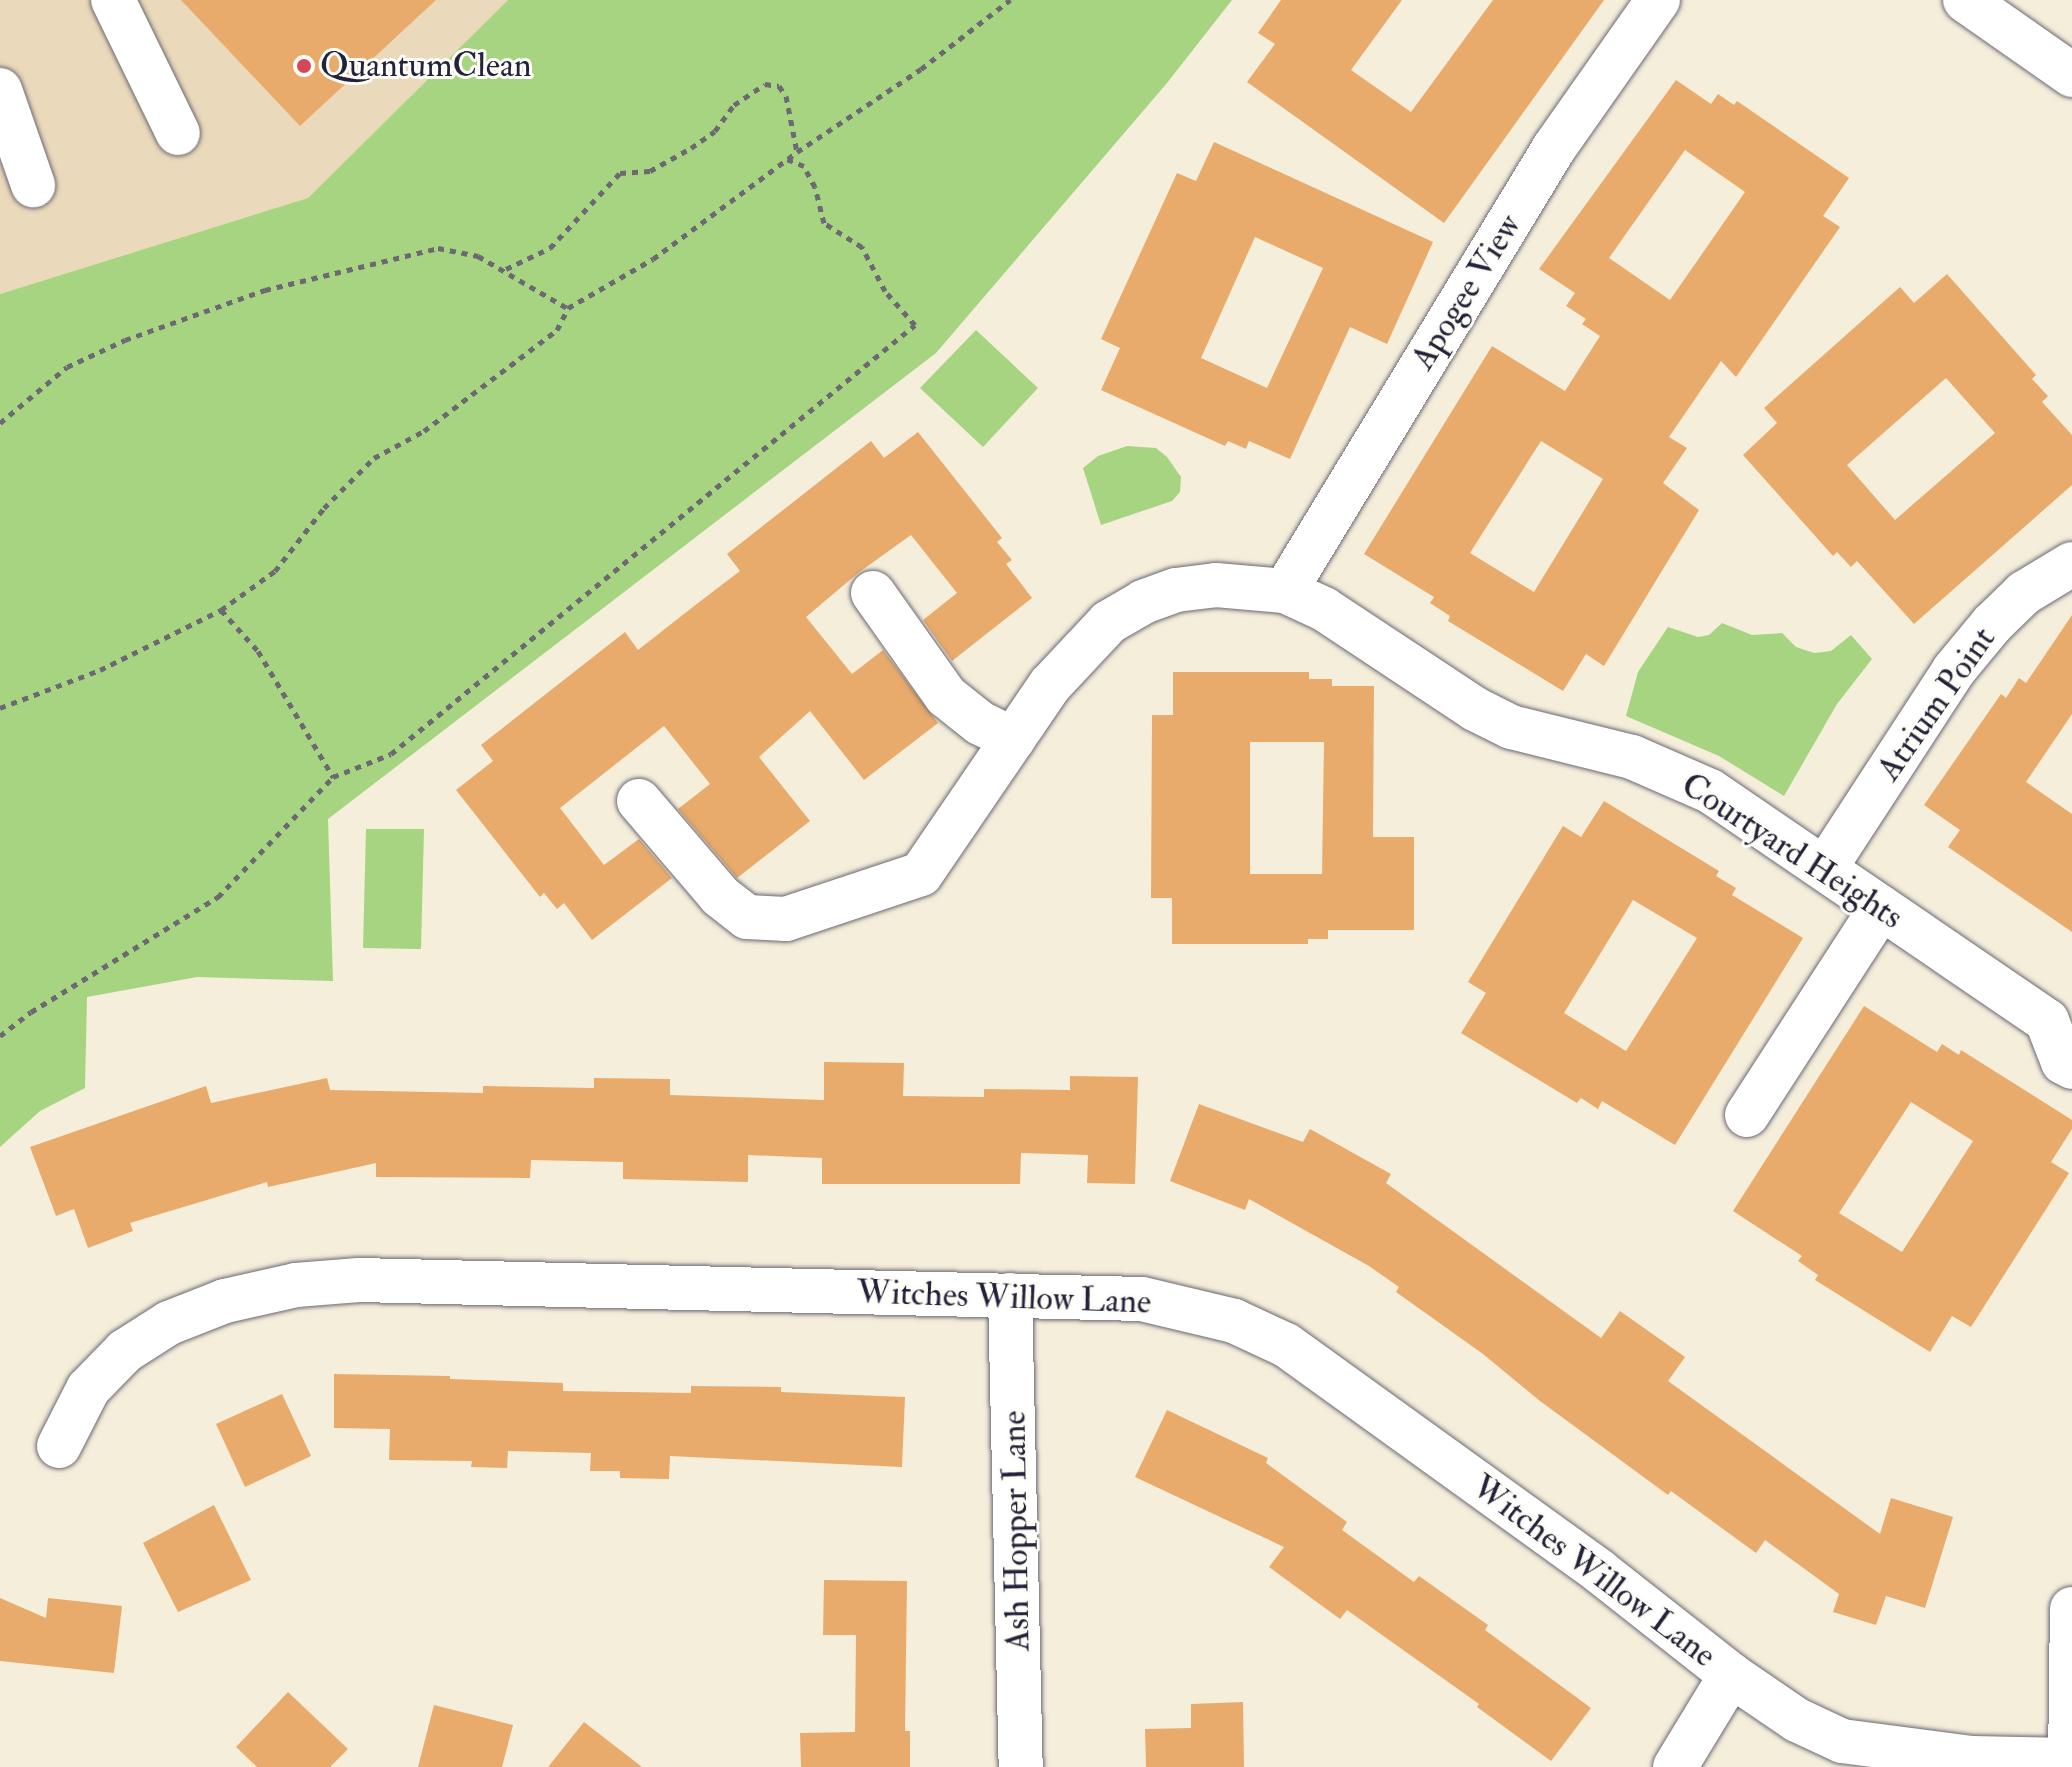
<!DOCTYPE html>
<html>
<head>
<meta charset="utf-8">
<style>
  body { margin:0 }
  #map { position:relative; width:2072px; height:1767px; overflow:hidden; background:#f5eedb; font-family:"IM FELL Double Pica",serif }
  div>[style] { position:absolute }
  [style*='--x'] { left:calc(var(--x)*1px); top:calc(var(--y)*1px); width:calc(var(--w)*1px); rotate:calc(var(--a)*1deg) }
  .built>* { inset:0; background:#ead9ba }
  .green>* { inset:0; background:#a6d481 }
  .building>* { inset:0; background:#e9ab6b }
  .path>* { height:5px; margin-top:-2.5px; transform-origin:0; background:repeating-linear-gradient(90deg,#6c6973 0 6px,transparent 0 12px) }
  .roads { filter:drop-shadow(0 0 2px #6c6973) drop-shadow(0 0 2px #6c6973) }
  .minor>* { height:44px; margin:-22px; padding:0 22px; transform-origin:22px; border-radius:22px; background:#fff }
  .major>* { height:44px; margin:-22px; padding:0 22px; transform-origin:22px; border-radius:22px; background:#fff }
  .dots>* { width:22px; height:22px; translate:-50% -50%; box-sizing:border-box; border:4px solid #fdfcf7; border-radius:50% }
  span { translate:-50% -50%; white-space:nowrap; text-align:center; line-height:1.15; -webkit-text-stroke:6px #fdfcf7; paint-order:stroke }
  .poi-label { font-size:34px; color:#22223b }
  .left { translate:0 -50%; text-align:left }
  .street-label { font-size:34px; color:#22223b }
</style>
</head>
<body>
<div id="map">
  <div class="built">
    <div style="clip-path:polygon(0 0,508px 0,308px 198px,0 294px)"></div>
  </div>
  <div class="green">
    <div style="clip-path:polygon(508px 0,1232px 0,1167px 83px,936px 353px,328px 819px,333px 981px,197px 977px,87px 997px,85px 1088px,40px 1111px,0 1147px,0 294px,308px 198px)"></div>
    <div style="clip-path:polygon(976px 330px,1038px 388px,983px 447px,920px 388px)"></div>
    <div style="clip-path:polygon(1127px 446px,1156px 448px,1167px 457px,1181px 477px,1180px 492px,1172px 501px,1101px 525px,1083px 468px,1098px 456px)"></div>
    <div style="clip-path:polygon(1722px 623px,1752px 635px,1782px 633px,1796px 647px,1814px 653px,1831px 651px,1851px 635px,1872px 659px,1837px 704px,1784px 796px,1719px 756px,1626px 716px,1638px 672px,1668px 627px,1698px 637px,1709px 635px)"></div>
    <div style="clip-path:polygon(366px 829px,424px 829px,421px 949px,363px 948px)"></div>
  </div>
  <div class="building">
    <div style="clip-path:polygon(181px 0,436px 0,300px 126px)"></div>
    <div style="clip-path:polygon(1281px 0,1402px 0,1351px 70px,1411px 112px,1493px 0,1604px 0,1444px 223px,1247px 82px,1275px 44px,1258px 33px)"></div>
    <div style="clip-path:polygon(evenodd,1676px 80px,1711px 104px,1718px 94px,1734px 105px,1737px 101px,1849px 178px,1823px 216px,1840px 227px,1736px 377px,1721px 361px,1669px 437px,1687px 448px,1663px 483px,1699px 510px,1604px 666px,1586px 654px,1563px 691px,1448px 621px,1450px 616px,1430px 603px,1434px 597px,1364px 554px,1492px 346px,1565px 391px,1600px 336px,1582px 324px,1586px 319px,1566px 306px,1575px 293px,1539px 269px,1676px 80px,1685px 150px,1745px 192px,1670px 300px,1609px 258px,1685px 150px,1676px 80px,1541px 441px,1603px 479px,1534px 592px,1470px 553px,1541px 441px)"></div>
    <div style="clip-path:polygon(evenodd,1214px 142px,1433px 242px,1387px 344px,1350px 327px,1290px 459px,1249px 441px,1246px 449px,1228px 441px,1225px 446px,1101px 390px,1120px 348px,1101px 339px,1177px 173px,1196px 181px,1214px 142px,1255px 237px,1323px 268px,1267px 388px,1201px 358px,1255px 237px)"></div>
    <div style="clip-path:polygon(evenodd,1947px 274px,2036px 375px,2032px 379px,2048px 396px,2042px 402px,2072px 435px,2072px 485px,1914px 624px,1857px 561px,1851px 567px,1837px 552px,1833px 556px,1743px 455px,1777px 423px,1764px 408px,1900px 287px,1914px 303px,1947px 274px,1946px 378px,1995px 433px,1895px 520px,1847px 465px,1946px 378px)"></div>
    <div style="clip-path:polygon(918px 432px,1002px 538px,997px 542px,1012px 560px,1006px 564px,1032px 598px,952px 661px,923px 620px,957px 593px,911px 535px,858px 573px,806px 617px,852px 674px,883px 650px,938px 723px,864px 780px,810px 711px,759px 757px,810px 821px,737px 878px,678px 809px,710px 784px,664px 726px,560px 808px,604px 865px,639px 839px,672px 878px,592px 940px,564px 903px,557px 909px,544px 893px,540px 897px,456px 790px,493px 761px,481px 745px,625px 632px,638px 650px,698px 603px,740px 571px,727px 554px,871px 441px,884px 458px)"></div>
    <div style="clip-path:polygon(2072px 615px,2072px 714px,2026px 782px,2072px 814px,2072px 932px,1948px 847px,1960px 830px,1924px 805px,2001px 694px,2006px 698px,2019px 678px,2026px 683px)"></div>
    <div style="clip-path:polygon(evenodd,1173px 672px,1309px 672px,1309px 679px,1332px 679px,1332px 686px,1374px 686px,1373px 837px,1414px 837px,1414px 930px,1328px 930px,1328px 939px,1308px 939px,1308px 944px,1172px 944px,1172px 898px,1151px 898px,1152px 715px,1173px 715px,1173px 672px,1250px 742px,1324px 742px,1322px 874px,1250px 874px,1250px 742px)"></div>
    <div style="clip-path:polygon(evenodd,1604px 801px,1719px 871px,1716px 876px,1736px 888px,1732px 895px,1803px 938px,1675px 1145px,1602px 1101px,1598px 1109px,1581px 1098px,1577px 1103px,1461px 1033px,1486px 993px,1468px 982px,1563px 826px,1581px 837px,1604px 801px,1633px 900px,1697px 938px,1626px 1051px,1564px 1013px,1633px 900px)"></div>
    <div style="clip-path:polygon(evenodd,1864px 1006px,1937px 1052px,1942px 1044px,1959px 1055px,1961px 1050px,2072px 1120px,2072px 1129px,2051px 1162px,2069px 1173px,1971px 1327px,1952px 1316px,1930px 1352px,1815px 1280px,1818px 1275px,1798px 1261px,1802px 1256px,1733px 1211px,1864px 1006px,1911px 1102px,1973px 1141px,1902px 1252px,1839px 1213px,1911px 1102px)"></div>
    <div style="clip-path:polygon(824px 1062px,904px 1063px,903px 1096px,984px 1097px,984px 1089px,1070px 1090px,1070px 1076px,1138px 1077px,1135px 1184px,1087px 1183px,1088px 1155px,1021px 1153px,1020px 1184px,822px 1184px,822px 1158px,748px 1155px,748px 1182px,623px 1179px,623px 1162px,531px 1160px,530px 1178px,376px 1177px,376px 1163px,268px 1187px,267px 1182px,130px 1223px,133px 1231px,88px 1248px,74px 1209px,56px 1216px,30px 1147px,206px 1086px,211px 1103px,327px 1078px,330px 1090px,483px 1093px,483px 1086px,594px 1088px,594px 1078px,670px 1079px,670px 1095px,824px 1100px)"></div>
    <div style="clip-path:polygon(1199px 1104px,1303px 1142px,1310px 1129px,1391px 1174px,1386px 1183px,1601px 1338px,1620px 1311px,1685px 1357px,1668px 1381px,1880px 1534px,1891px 1498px,1953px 1517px,1925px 1608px,1886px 1596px,1876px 1625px,1833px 1612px,1839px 1594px,1765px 1540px,1756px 1553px,1671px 1491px,1668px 1495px,1540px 1401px,1483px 1354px,1396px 1292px,1399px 1287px,1369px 1266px,1249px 1199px,1245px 1210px,1170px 1181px)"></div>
    <div style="clip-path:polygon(334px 1374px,450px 1376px,450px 1379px,563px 1383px,563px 1391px,691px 1393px,691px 1386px,781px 1387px,781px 1392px,905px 1397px,902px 1467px,670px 1456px,669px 1479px,620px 1478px,620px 1471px,590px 1471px,591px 1453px,508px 1451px,507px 1468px,471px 1467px,472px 1461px,389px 1460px,390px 1429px,334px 1428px)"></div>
    <div style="clip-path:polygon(282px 1394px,311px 1456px,245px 1487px,216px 1424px)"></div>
    <div style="clip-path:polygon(1167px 1410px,1268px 1458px,1266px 1463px,1347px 1522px,1342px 1530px,1414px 1582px,1419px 1576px,1488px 1625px,1485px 1630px,1591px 1708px,1551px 1761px,1477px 1707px,1479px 1704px,1347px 1610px,1340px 1619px,1269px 1567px,1284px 1547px,1135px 1477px)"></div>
    <div style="clip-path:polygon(214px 1505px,251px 1580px,178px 1612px,143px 1543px)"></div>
    <div style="clip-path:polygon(824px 1580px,907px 1581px,905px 1731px,910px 1731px,910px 1767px,801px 1767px,800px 1733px,855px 1732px,856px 1635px,823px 1635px)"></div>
    <div style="clip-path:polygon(0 1598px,46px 1618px,48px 1598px,122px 1606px,114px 1673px,0 1661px)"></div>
    <div style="clip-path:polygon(288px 1692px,348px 1749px,330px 1767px,257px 1767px,236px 1747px)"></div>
    <div style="clip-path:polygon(1243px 1702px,1244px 1767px,1146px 1767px,1145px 1729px,1191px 1728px,1191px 1704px)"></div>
    <div style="clip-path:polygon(434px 1705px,513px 1725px,502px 1767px,418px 1767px)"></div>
    <div style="clip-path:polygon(584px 1722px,642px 1767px,548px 1767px)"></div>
  </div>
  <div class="path">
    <div style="--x:506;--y:269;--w:49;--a:-25.5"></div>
    <div style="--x:550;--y:248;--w:103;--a:-47"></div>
    <div style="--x:620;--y:173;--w:30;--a:-4"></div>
    <div style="--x:650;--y:171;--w:47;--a:-29.3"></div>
    <div style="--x:691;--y:148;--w:29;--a:-35"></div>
    <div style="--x:715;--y:131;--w:32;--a:-54"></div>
    <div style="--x:734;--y:105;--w:37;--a:-34"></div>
    <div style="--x:765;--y:84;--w:14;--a:8"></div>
    <div style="--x:779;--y:86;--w:12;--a:55"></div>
    <div style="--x:786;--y:96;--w:57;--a:78.9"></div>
    <div style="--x:0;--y:423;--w:87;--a:-39.9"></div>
    <div style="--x:67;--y:367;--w:64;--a:-25"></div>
    <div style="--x:125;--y:340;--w:149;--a:-19.7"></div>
    <div style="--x:265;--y:290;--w:178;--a:-13.6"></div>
    <div style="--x:438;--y:248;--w:41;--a:11.3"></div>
    <div style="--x:478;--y:256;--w:103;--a:30.3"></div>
    <div style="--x:221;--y:610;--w:55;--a:47.9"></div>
    <div style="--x:258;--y:651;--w:147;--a:59.2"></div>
    <div style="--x:0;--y:708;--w:107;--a:-20.8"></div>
    <div style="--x:100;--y:670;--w:135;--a:-26.4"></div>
    <div style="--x:221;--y:610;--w:67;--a:-35.8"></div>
    <div style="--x:275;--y:571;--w:80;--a:-52.1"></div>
    <div style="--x:324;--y:508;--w:71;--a:-45"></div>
    <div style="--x:374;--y:458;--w:57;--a:-28.4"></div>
    <div style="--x:424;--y:431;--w:167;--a:-37.2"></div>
    <div style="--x:557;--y:330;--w:25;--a:-63"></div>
    <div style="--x:568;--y:308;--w:98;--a:-30"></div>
    <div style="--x:653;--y:259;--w:179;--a:-36.6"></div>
    <div style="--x:797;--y:152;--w:149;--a:-33.8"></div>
    <div style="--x:921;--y:69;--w:113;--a:-37.8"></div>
    <div style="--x:0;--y:1036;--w:39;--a:-38"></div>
    <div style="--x:31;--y:1012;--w:220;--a:-31.6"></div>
    <div style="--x:218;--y:897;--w:166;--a:-46.2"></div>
    <div style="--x:333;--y:777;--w:62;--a:-21.6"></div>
    <div style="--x:391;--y:754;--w:677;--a:-39.31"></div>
    <div style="--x:915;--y:325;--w:45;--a:-131.4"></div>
    <div style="--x:885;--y:291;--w:50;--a:-117.6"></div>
    <div style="--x:862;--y:247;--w:45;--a:-147.7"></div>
    <div style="--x:824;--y:223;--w:37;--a:-104"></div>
    <div style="--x:815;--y:187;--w:24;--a:-118"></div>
    <div style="--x:804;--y:166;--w:18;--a:-158"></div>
  </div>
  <div class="roads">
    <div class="minor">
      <div style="--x:113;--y:0;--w:148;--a:64"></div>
      <div style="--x:0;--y:90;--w:101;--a:70.8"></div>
      <div style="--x:1285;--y:591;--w:518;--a:-58.73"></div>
      <div style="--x:1554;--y:148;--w:181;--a:-54.9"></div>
      <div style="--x:873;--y:593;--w:126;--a:54.7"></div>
      <div style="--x:946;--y:696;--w:43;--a:38.5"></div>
      <div style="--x:980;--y:723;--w:37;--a:26"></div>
      <div style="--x:639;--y:801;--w:125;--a:49.5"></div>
      <div style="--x:720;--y:896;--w:34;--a:38"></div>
      <div style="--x:747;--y:917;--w:39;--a:3"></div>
      <div style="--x:786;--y:919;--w:142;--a:-18.4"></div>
      <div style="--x:921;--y:874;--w:229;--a:-55.7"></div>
      <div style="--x:1050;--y:685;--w:86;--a:-46.9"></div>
      <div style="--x:1109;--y:622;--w:39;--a:-30"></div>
      <div style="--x:1143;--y:602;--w:35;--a:-20"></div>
      <div style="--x:1176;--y:590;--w:40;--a:-7.1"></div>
      <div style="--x:1216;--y:585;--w:69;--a:5"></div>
      <div style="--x:1285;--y:591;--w:43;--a:24.8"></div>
      <div style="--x:1324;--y:609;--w:181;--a:33.5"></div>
      <div style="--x:1475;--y:709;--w:40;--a:26.6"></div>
      <div style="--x:1511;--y:727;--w:125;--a:13.9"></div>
      <div style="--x:1632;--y:757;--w:85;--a:23.6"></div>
      <div style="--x:1710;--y:791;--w:408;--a:34.3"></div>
      <div style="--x:2047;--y:1021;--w:44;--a:68.7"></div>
      <div style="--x:2063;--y:1062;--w:10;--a:29"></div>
      <div style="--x:1825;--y:868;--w:236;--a:-56.9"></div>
      <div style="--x:1954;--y:670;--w:60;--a:-50.4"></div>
      <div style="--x:1992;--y:624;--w:45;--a:-44.1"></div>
      <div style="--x:2024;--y:593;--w:56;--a:-31.1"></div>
      <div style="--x:1747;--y:1115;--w:247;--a:-57.1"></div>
      <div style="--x:1010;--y:1295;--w:472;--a:88.7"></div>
      <div style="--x:59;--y:1446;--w:64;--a:-63"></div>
      <div style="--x:88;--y:1389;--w:53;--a:-45.8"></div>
      <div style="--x:125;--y:1351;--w:52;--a:-32.5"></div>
      <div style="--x:169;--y:1323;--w:60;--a:-21.4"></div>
      <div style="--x:225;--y:1301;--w:73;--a:-12.7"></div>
      <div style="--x:296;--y:1285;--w:63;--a:-4.5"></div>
      <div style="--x:359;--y:1280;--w:783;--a:1.39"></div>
      <div style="--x:1142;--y:1299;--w:95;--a:13.4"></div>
      <div style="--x:1234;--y:1321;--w:57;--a:24.8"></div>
      <div style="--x:1286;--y:1345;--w:386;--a:35.8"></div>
      <div style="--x:1599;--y:1571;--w:168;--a:38.2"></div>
      <div style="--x:1731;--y:1675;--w:80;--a:34.3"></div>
      <div style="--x:1797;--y:1720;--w:50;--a:25"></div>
      <div style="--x:1842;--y:1741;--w:131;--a:7.5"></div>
      <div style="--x:1972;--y:1758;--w:97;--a:1.2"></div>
      <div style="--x:1675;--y:1767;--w:108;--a:-58.7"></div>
    </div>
    <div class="major">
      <div style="--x:1965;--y:0;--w:131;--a:35"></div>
      <div style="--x:2070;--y:1767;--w:158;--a:-89.3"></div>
    </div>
  </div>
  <div class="dots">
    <div style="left:304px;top:66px;background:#d1495b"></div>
  </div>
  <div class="poi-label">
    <span class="left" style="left:320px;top:66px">QuantumClean</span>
  </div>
  <div class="street-label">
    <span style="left:1466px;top:292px;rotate:-58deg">Apogee View</span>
    <span style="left:1936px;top:704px;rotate:-55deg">Atrium Point</span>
    <span style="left:1792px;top:851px;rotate:33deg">Courtyard Heights</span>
    <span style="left:1004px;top:1297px;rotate:2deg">Witches Willow Lane</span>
    <span style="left:1016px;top:1531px;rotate:-91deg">Ash Hopper Lane</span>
    <span style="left:1594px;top:1571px;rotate:37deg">Witches Willow Lane</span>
  </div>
</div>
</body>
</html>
